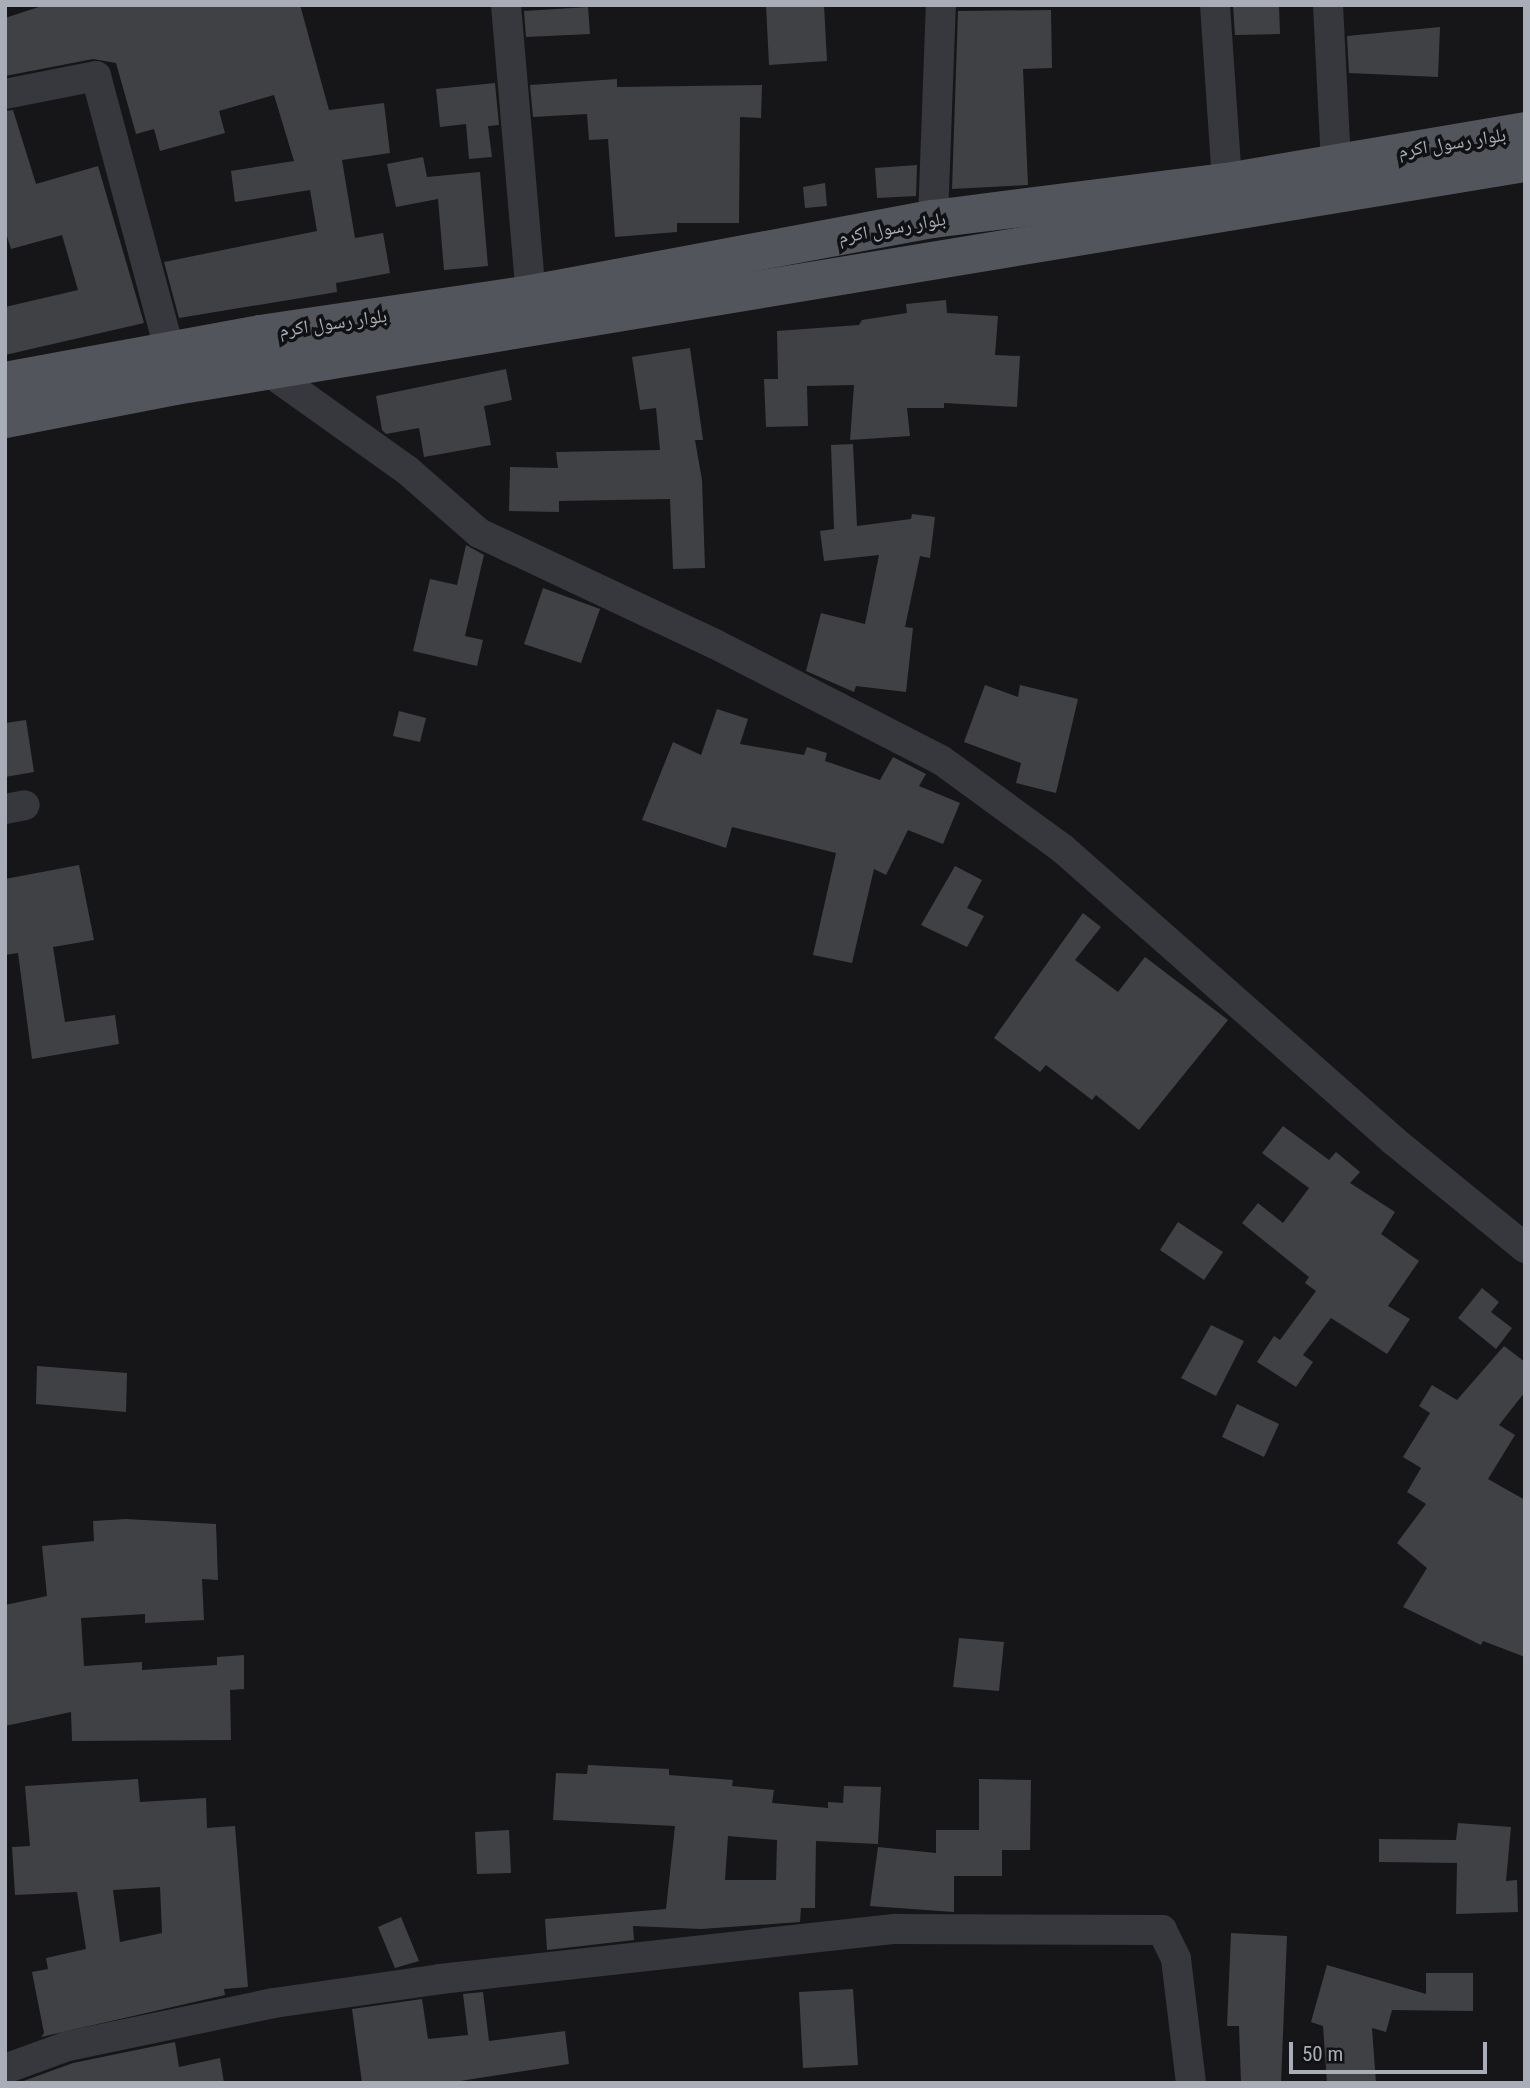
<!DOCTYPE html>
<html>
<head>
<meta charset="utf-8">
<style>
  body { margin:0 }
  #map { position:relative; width:1530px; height:2088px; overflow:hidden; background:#161618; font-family:"Roboto Condensed","Noto Naskh Arabic",sans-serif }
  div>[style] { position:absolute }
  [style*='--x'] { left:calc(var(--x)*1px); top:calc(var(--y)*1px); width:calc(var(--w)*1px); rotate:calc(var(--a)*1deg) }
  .building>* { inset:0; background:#404145 }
  .minor>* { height:30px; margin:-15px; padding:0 15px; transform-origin:15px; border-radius:15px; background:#37383d }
  .major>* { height:38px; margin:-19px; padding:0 19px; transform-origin:19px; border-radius:19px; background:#53555c }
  span { translate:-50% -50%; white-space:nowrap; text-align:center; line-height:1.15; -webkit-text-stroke:7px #111113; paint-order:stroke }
  .street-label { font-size:19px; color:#a8adb8 }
  .frame { position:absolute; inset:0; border:7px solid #a8adb8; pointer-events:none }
  .scale { position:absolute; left:1289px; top:2042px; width:198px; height:32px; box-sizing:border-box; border:4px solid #a8adb8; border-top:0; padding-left:9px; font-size:21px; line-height:24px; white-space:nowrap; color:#a8adb8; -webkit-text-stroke:5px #111113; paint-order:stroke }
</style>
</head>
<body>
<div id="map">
  <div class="building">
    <div style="clip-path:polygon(45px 5px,300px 5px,329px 110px,384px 103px,390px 153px,342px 160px,355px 238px,383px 233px,390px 273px,336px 283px,337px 292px,179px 318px,164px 262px,317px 231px,310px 190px,235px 202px,231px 171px,294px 161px,274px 95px,219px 111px,225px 133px,160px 151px,154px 129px,136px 134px,116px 63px,93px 59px,5px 76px,5px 18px)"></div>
    <div style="clip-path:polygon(766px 5px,824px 5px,827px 61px,769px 65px)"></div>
    <div style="clip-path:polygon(1233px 5px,1279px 5px,1280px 34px,1235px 35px)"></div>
    <div style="clip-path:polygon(588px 7px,590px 34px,526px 37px,524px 11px)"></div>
    <div style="clip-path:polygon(1051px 10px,1052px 68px,1023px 69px,1028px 185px,952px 189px,958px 11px)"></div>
    <div style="clip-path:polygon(1440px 27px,1438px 77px,1349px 73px,1347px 36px)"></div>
    <div style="clip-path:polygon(617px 79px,617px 87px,762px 85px,761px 118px,740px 117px,739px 223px,677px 223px,677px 232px,615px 237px,608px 139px,589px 140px,587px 114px,533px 117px,530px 85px)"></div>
    <div style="clip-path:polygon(495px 83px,499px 125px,488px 126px,492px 157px,469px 159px,466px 124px,440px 127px,436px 89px)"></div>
    <div style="clip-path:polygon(13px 110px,36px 184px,98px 166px,144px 323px,5px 355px,5px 307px,78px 290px,62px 235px,11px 249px,5px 230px,5px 111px)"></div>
    <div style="clip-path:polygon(423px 157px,427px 177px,480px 172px,488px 266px,444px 270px,438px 199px,396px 207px,387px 164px)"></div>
    <div style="clip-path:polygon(917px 165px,916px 196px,877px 198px,875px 168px)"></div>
    <div style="clip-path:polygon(825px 183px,827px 206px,805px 208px,803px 187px)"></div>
    <div style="clip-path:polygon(946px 300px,947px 313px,998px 316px,995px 355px,1020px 356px,1017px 407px,944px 403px,944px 408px,907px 408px,910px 436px,850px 440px,854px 385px,807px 386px,808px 426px,766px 427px,764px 379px,778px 379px,777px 331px,859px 325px,862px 320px,907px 313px,906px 304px)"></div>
    <div style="clip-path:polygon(690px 348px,703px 440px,695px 440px,702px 480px,705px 568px,673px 569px,670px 499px,559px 501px,559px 512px,509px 511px,510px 467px,558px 468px,556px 452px,660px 450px,656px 408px,640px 410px,632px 357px)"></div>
    <div style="clip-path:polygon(506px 369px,512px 400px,484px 406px,491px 445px,424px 457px,419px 428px,386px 434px,382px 430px,376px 396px)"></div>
    <div style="clip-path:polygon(853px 444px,857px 526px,911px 519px,912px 514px,935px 517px,930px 558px,920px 556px,905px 627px,913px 628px,906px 692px,856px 686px,854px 692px,806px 671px,821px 613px,865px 624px,879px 555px,824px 561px,820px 531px,834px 529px,831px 445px)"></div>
    <div style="clip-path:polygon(466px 545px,484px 555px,465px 636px,483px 640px,477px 666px,413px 651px,430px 579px,457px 585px)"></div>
    <div style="clip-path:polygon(543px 588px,600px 609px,581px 663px,524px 644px)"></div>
    <div style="clip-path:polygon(985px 685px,1018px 697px,1020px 685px,1078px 699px,1056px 793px,1016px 783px,1021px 763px,964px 742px)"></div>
    <div style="clip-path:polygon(717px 709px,748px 719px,740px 744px,804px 755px,807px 747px,827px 753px,825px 761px,880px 780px,893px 757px,926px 774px,919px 786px,960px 803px,943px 844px,908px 830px,886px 875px,874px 869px,852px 963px,813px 955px,836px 853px,732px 827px,726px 848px,642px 820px,673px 742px,701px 755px)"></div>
    <div style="clip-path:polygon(399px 711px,426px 718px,420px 742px,393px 736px)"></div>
    <div style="clip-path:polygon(26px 720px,34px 772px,5px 777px,5px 723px)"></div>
    <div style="clip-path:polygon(79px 865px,94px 940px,53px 947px,65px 1022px,115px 1015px,119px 1044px,32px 1059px,18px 953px,5px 955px,5px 879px)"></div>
    <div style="clip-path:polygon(955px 866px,982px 880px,967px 908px,984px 916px,967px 947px,921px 925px)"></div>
    <div style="clip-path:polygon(1083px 913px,1101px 927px,1075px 960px,1118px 992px,1145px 957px,1228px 1020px,1139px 1130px,1096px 1095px,1092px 1100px,1046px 1065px,1040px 1072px,994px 1038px)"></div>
    <div style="clip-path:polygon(1283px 1126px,1329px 1160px,1336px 1152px,1360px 1172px,1350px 1183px,1395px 1212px,1381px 1234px,1419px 1261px,1388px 1306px,1410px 1319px,1387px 1354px,1331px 1318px,1303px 1355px,1313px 1362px,1296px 1387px,1257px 1362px,1274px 1336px,1280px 1340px,1316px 1291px,1305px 1283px,1309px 1277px,1242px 1223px,1258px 1203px,1283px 1223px,1309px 1188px,1262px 1153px)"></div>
    <div style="clip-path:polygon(1178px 1222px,1223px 1252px,1204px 1280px,1160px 1250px)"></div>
    <div style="clip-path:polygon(1482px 1288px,1499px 1302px,1491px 1312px,1512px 1328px,1496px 1349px,1458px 1318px)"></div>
    <div style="clip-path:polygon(1211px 1325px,1244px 1341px,1216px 1396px,1181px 1378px)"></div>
    <div style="clip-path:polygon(1504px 1346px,1525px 1362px,1525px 1392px,1499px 1425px,1515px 1435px,1488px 1479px,1525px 1500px,1525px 1657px,1483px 1641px,1481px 1645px,1403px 1607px,1427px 1568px,1397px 1543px,1426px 1504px,1407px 1492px,1421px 1468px,1403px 1457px,1430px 1413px,1419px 1406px,1432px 1385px,1457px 1400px)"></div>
    <div style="clip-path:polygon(37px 1366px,127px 1373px,126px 1412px,36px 1404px)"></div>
    <div style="clip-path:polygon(1237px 1404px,1279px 1424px,1264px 1457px,1222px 1437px)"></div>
    <div style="clip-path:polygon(126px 1519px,216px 1524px,218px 1580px,202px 1579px,204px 1620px,145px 1623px,145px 1614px,81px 1618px,84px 1666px,142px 1662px,142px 1670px,217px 1665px,217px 1657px,244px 1655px,244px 1689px,230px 1690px,231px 1740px,72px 1741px,71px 1712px,5px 1726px,5px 1605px,47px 1596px,42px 1546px,94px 1541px,93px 1521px)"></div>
    <div style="clip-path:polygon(959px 1638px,1004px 1642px,999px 1691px,953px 1687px)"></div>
    <div style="clip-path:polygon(evenodd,588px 1765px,669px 1769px,669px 1775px,733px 1780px,732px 1786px,774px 1790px,772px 1803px,828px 1808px,828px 1802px,843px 1803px,844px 1786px,881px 1787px,878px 1844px,816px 1841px,815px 1908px,801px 1908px,800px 1922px,701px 1929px,633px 1926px,634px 1940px,547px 1950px,545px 1919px,666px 1909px,675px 1826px,553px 1820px,556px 1773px,587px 1774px,588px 1765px,728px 1836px,777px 1840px,776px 1880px,725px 1880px,728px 1836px)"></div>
    <div style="clip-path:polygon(evenodd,138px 1779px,140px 1802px,206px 1798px,207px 1828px,235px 1826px,248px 1987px,224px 1989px,225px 1995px,41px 2037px,44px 2033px,32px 1972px,48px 1969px,46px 1958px,86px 1949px,77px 1892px,15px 1895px,12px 1847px,30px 1846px,25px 1786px,138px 1779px,160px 1887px,162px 1933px,120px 1942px,113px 1890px,160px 1887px)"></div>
    <div style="clip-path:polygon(979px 1779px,1031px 1780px,1030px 1850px,1002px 1850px,1002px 1876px,954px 1876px,954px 1912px,870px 1906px,878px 1847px,936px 1853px,936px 1830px,979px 1830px)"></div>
    <div style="clip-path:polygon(1458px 1823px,1511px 1827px,1506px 1881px,1517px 1880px,1518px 1912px,1456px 1914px,1457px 1863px,1379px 1862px,1379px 1839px,1456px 1840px)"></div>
    <div style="clip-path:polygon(509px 1830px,511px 1873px,477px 1874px,475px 1832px)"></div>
    <div style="clip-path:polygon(401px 1917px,419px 1961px,395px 1968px,378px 1927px)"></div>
    <div style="clip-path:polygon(1231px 1933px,1287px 1936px,1281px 2083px,1241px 2083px,1239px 2026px,1227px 2026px)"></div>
    <div style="clip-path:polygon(1327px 1965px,1426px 1994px,1426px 1973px,1473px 1973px,1473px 2011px,1392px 2010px,1386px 2032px,1372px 2028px,1376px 2083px,1327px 2083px,1323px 2026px,1311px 2022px)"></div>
    <div style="clip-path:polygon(853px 1989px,858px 2065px,803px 2068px,799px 1992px)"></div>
    <div style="clip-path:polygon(483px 1992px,489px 2041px,565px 2031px,569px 2064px,447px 2083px,362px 2083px,352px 2009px,422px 1999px,428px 2039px,468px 2035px,463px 1994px)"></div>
    <div style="clip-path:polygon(175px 2042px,179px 2067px,220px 2058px,224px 2083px,18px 2083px,73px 2063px)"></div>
  </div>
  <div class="minor">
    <div style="--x:506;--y:5;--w:290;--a:85.1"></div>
    <div style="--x:1215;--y:5;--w:177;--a:86.1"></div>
    <div style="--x:1328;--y:5;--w:156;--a:87.1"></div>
    <div style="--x:5;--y:94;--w:93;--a:-11.2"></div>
    <div style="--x:96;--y:76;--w:287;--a:75"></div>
    <div style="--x:933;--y:219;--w:214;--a:-87.9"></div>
    <div style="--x:268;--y:371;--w:171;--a:35.5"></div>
    <div style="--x:407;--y:470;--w:96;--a:41.2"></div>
    <div style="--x:479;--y:533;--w:261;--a:25.2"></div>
    <div style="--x:715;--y:644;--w:254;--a:27.2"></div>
    <div style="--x:941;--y:760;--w:151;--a:36.1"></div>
    <div style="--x:1063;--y:849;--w:441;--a:41.4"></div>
    <div style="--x:1394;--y:1141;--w:169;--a:39.2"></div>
    <div style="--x:5;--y:809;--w:20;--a:-11"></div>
    <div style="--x:5;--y:2069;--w:67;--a:-20.1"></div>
    <div style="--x:68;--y:2046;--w:210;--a:-11.8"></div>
    <div style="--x:274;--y:2003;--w:168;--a:-8.2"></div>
    <div style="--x:440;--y:1979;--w:457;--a:-6.3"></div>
    <div style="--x:894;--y:1929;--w:268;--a:0.2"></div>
    <div style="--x:1162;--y:1930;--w:32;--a:64"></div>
    <div style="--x:1176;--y:1959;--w:125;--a:83.1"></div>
  </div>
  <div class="major">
    <div style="--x:5;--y:381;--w:259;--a:-10.4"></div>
    <div style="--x:260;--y:334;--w:274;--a:-8.4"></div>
    <div style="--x:531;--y:294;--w:409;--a:-10.6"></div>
    <div style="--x:933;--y:219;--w:296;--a:-7.2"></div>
    <div style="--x:1227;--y:182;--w:302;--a:-9.7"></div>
    <div style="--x:5;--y:419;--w:173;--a:-11"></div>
    <div style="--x:175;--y:386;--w:1368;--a:-9.38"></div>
  </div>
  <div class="street-label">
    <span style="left:1452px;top:143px;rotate:-9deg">بلوار رسول اکرم</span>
    <span style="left:892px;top:228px;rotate:-10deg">بلوار رسول اکرم</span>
    <span style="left:333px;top:323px;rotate:-8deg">بلوار رسول اکرم</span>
  </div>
  <div class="frame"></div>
  <div class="scale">50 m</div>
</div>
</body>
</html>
